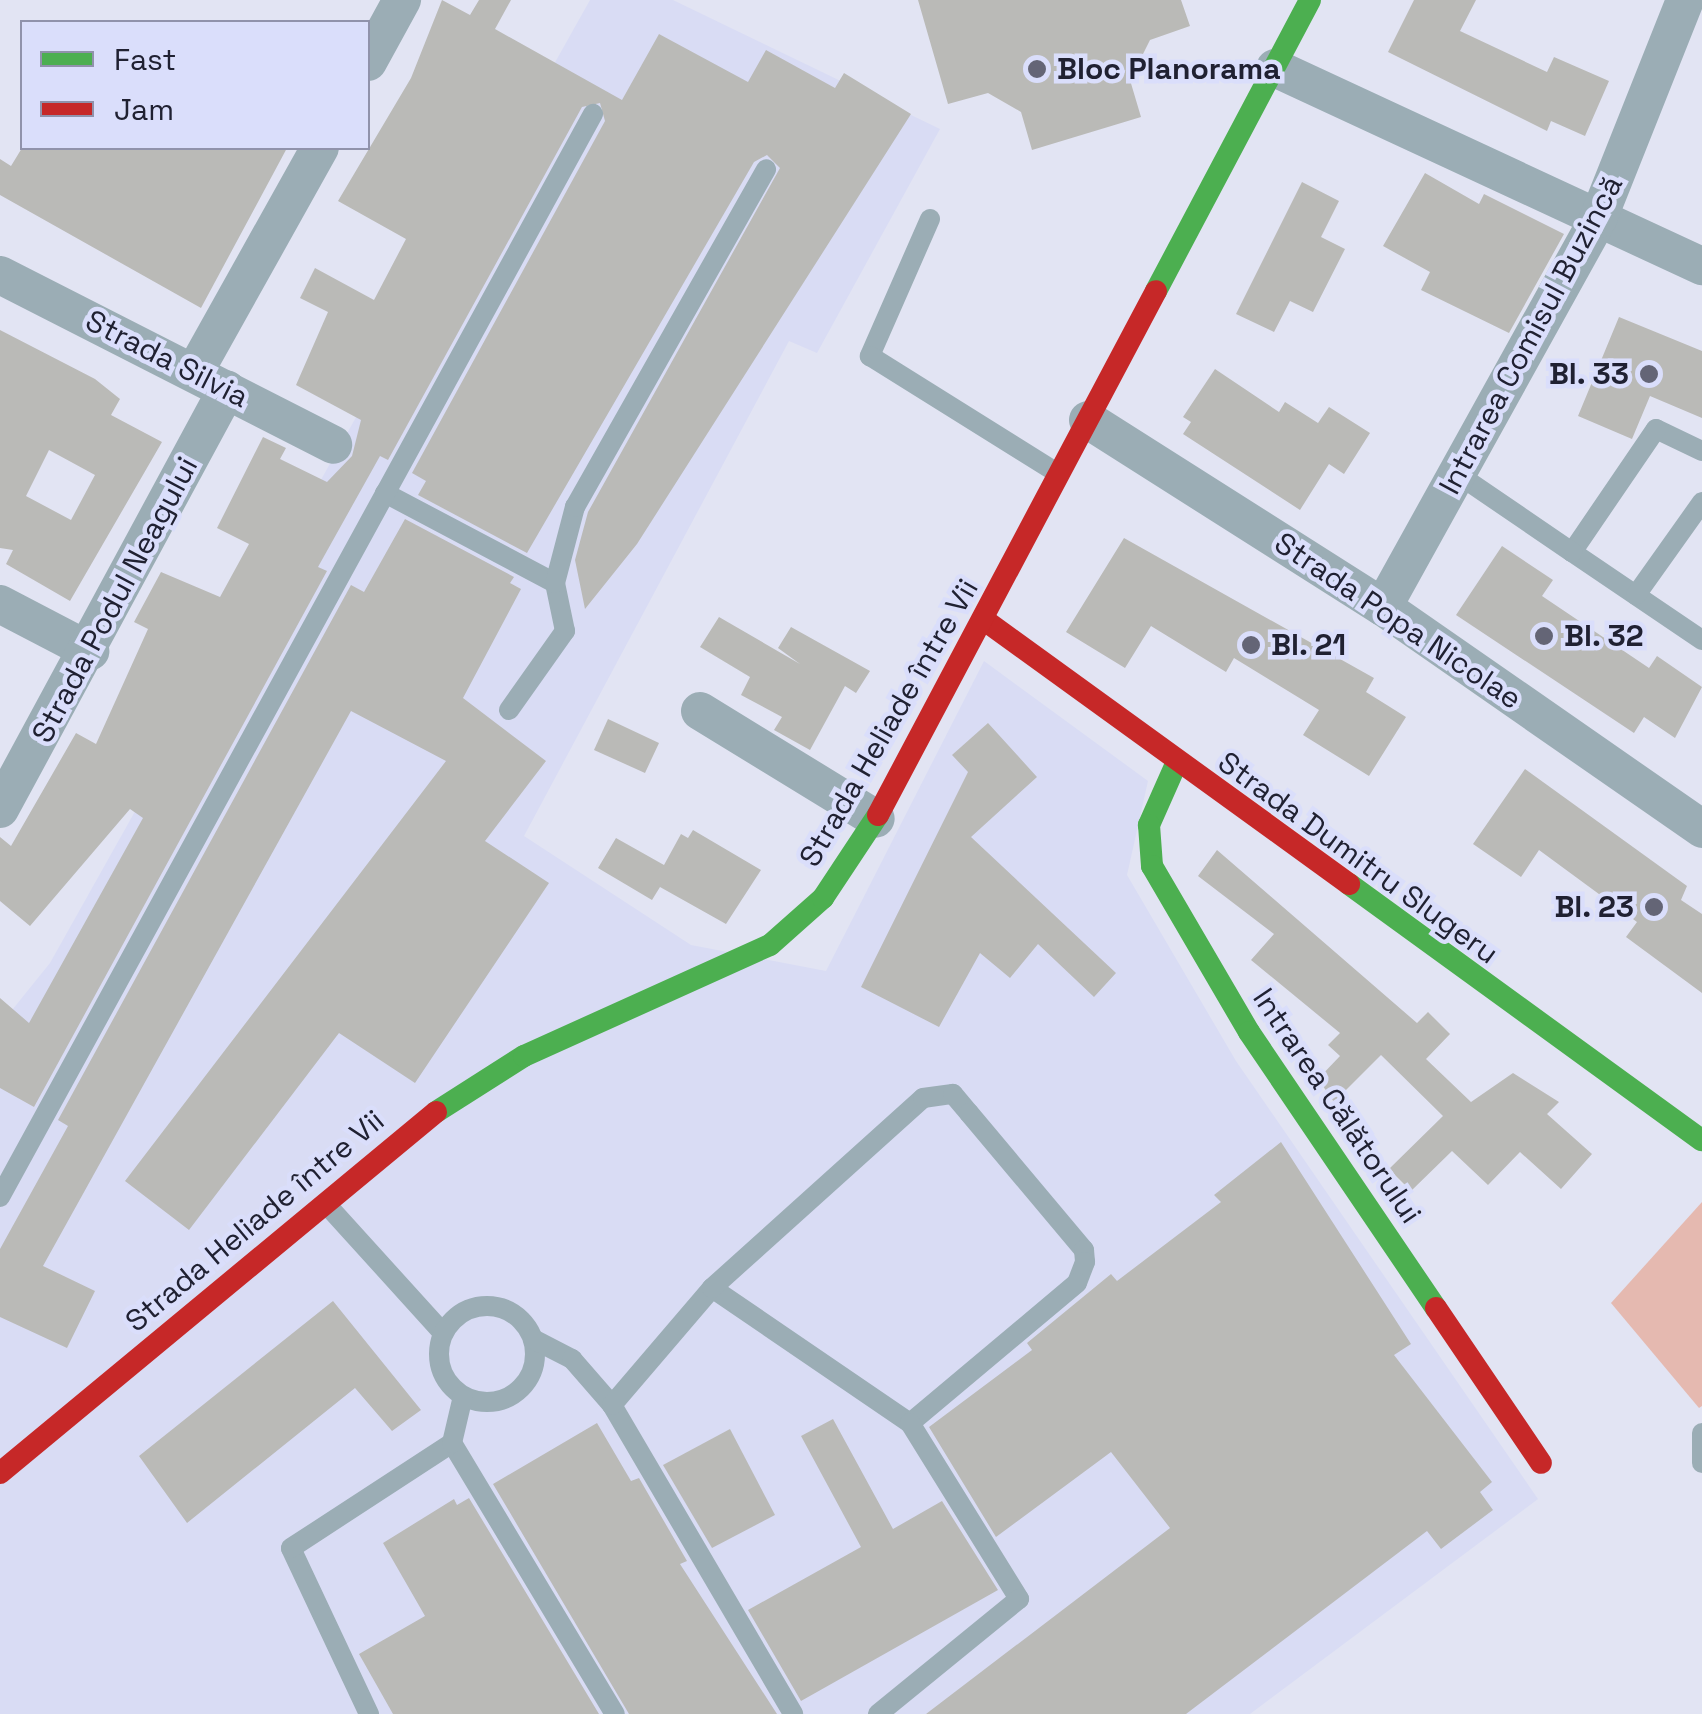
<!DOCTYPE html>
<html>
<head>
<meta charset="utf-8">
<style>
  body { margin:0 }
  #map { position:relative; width:1702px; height:1714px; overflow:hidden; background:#e2e4f3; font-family:"Space Grotesk",sans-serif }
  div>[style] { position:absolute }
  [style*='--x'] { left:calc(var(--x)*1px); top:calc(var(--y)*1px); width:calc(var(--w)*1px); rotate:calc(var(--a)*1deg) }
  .built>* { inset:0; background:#d9dcf4 }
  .green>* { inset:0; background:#e5b9b0 }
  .building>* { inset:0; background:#babab7 }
  .lane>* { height:20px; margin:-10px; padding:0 10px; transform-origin:10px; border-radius:10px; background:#9badb5 }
  .lane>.ring { margin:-10px; padding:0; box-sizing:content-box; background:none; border:20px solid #9badb5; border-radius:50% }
  .street>* { height:38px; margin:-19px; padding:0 19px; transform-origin:19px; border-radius:19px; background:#9badb5 }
  .fast>* { height:22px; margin:-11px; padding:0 11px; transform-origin:11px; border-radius:11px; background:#4caf50 }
  .jam>* { height:22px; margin:-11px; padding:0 11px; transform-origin:11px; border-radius:11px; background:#c62828 }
  .dots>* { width:28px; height:28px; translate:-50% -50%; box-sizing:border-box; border:5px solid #dadefb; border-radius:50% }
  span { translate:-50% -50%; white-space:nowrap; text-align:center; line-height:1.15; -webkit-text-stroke:9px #dadefb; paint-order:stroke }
  .poi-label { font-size:30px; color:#202132; font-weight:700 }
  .left { translate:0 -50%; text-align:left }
  .right { translate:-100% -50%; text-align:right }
  .street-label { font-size:30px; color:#202132 }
  .legend { position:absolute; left:20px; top:20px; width:350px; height:130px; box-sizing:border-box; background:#dadefb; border:2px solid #9092ab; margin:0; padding:12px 18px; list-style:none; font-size:30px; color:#202132 }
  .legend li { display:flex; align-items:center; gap:20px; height:50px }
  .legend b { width:50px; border:2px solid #9092ab }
</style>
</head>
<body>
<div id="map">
  <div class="built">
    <div style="clip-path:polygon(590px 0,673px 0,940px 129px,817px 353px,789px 341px,524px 836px,691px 945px,826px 971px,984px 661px,1148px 781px,1127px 875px,1236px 1061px,1538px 1499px,1250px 1714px,0 1714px,0 1025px,50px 963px)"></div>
  </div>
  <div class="green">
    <div style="clip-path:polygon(1702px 1202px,1702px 1406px,1699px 1408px,1611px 1303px)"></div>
  </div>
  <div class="building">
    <div style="clip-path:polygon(442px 0,470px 15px,479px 0,511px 0,495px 29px,622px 100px,659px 34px,748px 82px,766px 50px,835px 88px,844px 73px,911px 114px,637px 544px,585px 609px,575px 560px,588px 512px,780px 168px,767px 155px,754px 162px,527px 553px,418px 495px,426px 481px,412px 473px,605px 121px,600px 103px,582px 107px,388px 460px,380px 456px,318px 567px,327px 571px,34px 1107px,0 1088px,0 998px,29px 1023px,143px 818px,130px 809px,30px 926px,0 901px,0 837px,11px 846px,76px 733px,96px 744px,148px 629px,134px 622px,161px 572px,220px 597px,249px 544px,217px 528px,263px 437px,286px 448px,280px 459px,327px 482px,352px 456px,361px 420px,296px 385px,328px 312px,300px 298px,315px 268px,374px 300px,406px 239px,338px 201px,411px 78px)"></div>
    <div style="clip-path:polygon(918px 0,1181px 0,1190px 26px,1150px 40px,1130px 80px,1141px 117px,1032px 150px,1021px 112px,988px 93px,948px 104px)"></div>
    <div style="clip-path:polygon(1414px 0,1476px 0,1460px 31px,1547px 72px,1554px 57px,1609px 81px,1585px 136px,1551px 121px,1547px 131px,1388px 52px)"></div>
    <div style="clip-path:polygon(22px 148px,287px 148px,201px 308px,0 195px,0 159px,11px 166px)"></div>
    <div style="clip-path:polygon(1425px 173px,1479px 204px,1484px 194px,1564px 234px,1509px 333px,1421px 290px,1430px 272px,1383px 246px)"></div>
    <div style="clip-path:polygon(1302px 182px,1339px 201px,1321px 237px,1345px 249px,1313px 312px,1290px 301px,1274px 332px,1236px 314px)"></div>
    <div style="clip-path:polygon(1619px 317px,1702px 351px,1702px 418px,1650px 396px,1632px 439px,1578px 416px)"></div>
    <div style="clip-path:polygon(evenodd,0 330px,95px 379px,120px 399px,111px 415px,162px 442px,70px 601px,6px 564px,13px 550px,0 548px,0 330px,49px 450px,95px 475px,71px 520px,26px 496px,49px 450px)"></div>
    <div style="clip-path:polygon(1215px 369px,1279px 412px,1285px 402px,1318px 423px,1329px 407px,1370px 433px,1344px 474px,1329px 464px,1300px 510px,1183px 434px,1191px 422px,1183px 417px)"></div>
    <div style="clip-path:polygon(405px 519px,514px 577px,510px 583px,521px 589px,463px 698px,546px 761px,485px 841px,549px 883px,415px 1083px,339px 1033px,189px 1230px,125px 1181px,446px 761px,351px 711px,43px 1266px,95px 1291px,67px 1348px,0 1317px,0 1249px,68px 1126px,58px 1120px,351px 585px,364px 592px)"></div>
    <div style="clip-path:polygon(1124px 538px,1374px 678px,1366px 692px,1406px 717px,1369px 776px,1303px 735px,1319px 710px,1234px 658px,1226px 672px,1151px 626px,1125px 668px,1066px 632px)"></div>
    <div style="clip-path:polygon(1502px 546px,1553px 580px,1542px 596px,1649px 668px,1657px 656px,1702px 687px,1675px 738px,1644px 717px,1634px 733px,1456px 615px)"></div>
    <div style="clip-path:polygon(719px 617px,800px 664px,778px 648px,791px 627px,870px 671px,856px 693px,845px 686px,810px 750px,774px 730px,782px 717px,741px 695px,750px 677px,700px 647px)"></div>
    <div style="clip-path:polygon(608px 719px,659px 743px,645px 773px,594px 750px)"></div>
    <div style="clip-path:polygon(988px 723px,1037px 777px,971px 837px,1116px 973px,1094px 997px,1038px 944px,1010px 978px,980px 953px,939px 1027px,861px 987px,968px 772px,952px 755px)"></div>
    <div style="clip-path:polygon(1525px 769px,1687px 886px,1681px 900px,1702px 914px,1702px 993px,1626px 937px,1637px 922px,1539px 850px,1521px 877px,1473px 844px)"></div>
    <div style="clip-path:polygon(693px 830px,761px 870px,726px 924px,660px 887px,652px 900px,598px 868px,616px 838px,664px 865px,681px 834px,688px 838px)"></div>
    <div style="clip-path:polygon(1217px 850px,1417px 1023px,1428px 1012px,1450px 1034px,1426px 1059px,1471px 1102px,1513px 1073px,1559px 1102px,1547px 1114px,1592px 1154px,1561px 1189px,1520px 1152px,1488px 1185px,1452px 1151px,1411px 1191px,1389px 1169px,1443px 1116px,1381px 1055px,1334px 1102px,1318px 1079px,1340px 1056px,1328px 1045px,1340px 1033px,1251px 960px,1274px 934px,1198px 876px)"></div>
    <div style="clip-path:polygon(1281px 1142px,1411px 1344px,1394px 1355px,1492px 1482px,1480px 1492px,1493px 1510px,1441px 1549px,1427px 1531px,1186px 1714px,926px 1714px,1170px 1528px,1111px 1452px,996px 1537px,929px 1427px,1032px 1350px,1027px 1343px,1111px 1274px,1117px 1281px,1221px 1202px,1214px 1195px)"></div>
    <div style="clip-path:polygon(333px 1301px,421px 1410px,392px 1431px,355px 1388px,187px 1523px,139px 1456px)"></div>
    <div style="clip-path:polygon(833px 1419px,893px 1529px,942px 1501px,998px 1590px,801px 1701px,748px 1610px,861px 1547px,801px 1436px)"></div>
    <div style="clip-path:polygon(597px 1423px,631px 1481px,639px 1478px,687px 1561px,680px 1564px,777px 1714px,629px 1714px,493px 1484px)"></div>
    <div style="clip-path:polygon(730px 1429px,775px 1515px,712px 1548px,663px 1465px)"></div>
    <div style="clip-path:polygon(469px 1498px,599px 1714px,393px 1714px,359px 1654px,425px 1616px,383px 1543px,454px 1499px,457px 1505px)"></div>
  </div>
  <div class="lane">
    <div style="--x:930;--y:219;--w:150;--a:113.7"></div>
    <div style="--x:870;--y:356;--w:221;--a:32"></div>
    <div style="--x:1702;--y:451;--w:51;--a:-154.4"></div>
    <div style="--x:1656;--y:429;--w:149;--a:124.3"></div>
    <div style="--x:1572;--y:552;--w:157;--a:34.1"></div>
    <div style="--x:1459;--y:475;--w:137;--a:34.3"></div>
    <div style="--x:385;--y:493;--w:192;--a:27.9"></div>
    <div style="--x:1636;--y:595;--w:114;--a:-54.6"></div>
    <div style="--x:509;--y:710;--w:97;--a:-54.7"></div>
    <div style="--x:565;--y:631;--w:49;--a:-101.8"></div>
    <div style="--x:555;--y:583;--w:79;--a:-75.3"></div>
    <div style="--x:575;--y:507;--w:388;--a:-60.5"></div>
    <div style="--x:0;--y:1197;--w:1235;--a:-61.3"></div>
    <div style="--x:327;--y:1205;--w:173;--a:47.8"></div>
    <div style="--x:712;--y:1288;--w:240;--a:34.3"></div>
    <div class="ring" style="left:439px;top:1306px;width:76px;height:76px"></div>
    <div style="--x:533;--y:1339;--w:44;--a:27.1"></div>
    <div style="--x:572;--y:1359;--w:61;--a:49"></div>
    <div style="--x:612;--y:1405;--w:358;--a:59.6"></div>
    <div style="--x:612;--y:1405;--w:154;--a:-49.5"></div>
    <div style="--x:712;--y:1288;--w:284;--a:-42"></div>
    <div style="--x:923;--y:1098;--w:30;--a:-8"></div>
    <div style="--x:953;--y:1094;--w:25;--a:50"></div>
    <div style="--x:969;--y:1113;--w:179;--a:50"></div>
    <div style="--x:1084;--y:1250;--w:12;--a:85"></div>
    <div style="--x:1085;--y:1262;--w:22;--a:111"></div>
    <div style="--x:1077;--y:1283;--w:218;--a:140"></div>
    <div style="--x:910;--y:1423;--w:207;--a:58.2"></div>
    <div style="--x:1019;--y:1599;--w:182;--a:140.8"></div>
    <div style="--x:1702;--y:1433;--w:30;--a:90"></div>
    <div style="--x:452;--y:1443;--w:316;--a:59"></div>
    <div style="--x:369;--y:1714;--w:183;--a:-115.2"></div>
    <div style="--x:291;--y:1548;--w:192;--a:-33.1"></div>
    <div style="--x:452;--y:1443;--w:48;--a:-76.8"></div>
  </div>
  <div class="street">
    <div style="--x:368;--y:62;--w:71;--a:-61.3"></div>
    <div style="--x:1275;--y:68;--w:471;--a:24.9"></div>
    <div style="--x:0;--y:275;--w:374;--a:27"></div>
    <div style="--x:194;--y:373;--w:258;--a:-60.8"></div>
    <div style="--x:1088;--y:420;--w:349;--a:32.4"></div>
    <div style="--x:1383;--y:607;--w:389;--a:34.8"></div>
    <div style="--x:0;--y:604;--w:102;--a:27.6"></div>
    <div style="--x:1383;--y:607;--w:444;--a:-61"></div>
    <div style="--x:1598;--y:219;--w:236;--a:-68.3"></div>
    <div style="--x:700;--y:711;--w:206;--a:31.5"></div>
    <div style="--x:0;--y:809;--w:477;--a:-61.6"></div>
  </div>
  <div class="fast">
    <div style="--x:1156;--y:291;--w:329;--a:-62.1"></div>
    <div style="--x:1176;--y:764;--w:67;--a:113.9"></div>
    <div style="--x:1149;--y:825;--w:41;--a:85.8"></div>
    <div style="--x:1152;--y:866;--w:192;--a:59.7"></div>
    <div style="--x:1249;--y:1032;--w:333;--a:55.9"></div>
    <div style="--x:1349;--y:884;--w:436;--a:36"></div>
    <div style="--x:436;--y:1112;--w:104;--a:-32.5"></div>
    <div style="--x:524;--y:1056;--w:270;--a:-24.3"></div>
    <div style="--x:770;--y:945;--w:71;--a:-41.6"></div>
    <div style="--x:823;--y:898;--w:100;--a:-56.5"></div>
  </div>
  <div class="jam">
    <div style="--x:983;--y:619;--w:452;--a:35.9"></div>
    <div style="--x:878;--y:815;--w:593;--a:-62.05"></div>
    <div style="--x:1436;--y:1308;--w:187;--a:55.9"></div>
    <div style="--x:0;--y:1473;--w:566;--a:-39.62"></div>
  </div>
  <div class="dots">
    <div style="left:1037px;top:69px;background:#646576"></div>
    <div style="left:1649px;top:374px;background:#646576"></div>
    <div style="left:1544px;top:636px;background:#646576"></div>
    <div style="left:1251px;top:645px;background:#646576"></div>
    <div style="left:1654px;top:907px;background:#646576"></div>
  </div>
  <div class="poi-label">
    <span class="left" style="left:1057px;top:69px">Bloc Planorama</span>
    <span class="right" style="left:1629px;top:374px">Bl. 33</span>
    <span class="left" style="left:1564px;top:636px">Bl. 32</span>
    <span class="left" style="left:1271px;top:645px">Bl. 21</span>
    <span class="right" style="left:1634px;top:907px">Bl. 23</span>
  </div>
  <div class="street-label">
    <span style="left:1531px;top:335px;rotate:-62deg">Intrarea Comisul Buzincă</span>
    <span style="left:167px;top:359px;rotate:27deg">Strada Silvia</span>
    <span style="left:115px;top:600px;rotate:-62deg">Strada Podul Neagului</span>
    <span style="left:1398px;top:621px;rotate:34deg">Strada Popa Nicolae</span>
    <span style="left:889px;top:723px;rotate:-60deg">Strada Heliade între Vii</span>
    <span style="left:1358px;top:858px;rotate:36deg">Strada Dumitru Slugeru</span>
    <span style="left:1337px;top:1106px;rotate:56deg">Intrarea Călătorului</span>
    <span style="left:255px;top:1221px;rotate:-40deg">Strada Heliade între Vii</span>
  </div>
  <ul class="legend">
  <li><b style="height:12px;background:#4caf50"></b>Fast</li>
  <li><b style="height:12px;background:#c62828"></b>Jam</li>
  </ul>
</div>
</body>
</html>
